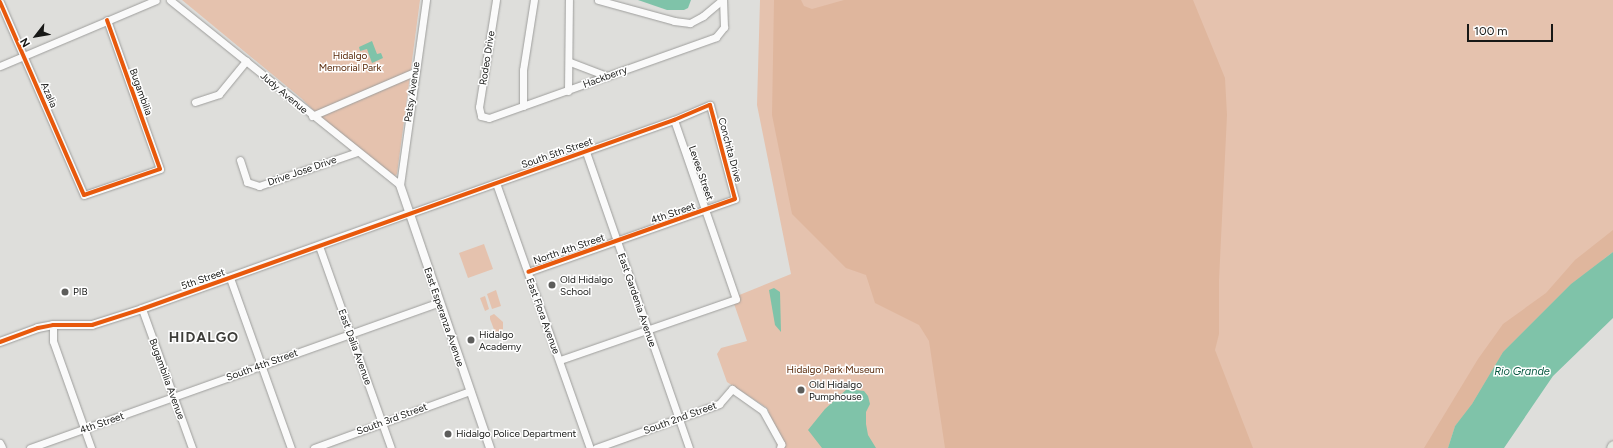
<!DOCTYPE html>
<html>
<head>
<meta charset="utf-8">
<style>
  body { margin:0 }
  #map { position:relative; width:1613px; height:448px; overflow:hidden; background:#dededb; font-family:Figtree,sans-serif }
  div>[style] { position:absolute }
  [style*='--x'] { left:calc(var(--x)*1px); top:calc(var(--y)*1px); width:calc(var(--w)*1px); rotate:calc(var(--a)*1deg) }
  .green>* { inset:0; background:#e5c2ae }
  .forest>* { inset:0; background:#dfb69d }
  .water>* { inset:0; background:#7fc3a9 }
  .roads { filter:drop-shadow(0 0 1px #9e9e9c) drop-shadow(0 0 1px #9e9e9c) }
  .minor>* { height:7px; margin:-3.5px; padding:0 3.5px; transform-origin:3.5px; border-radius:3.5px; background:#fafafa }
  .tertiary>* { height:8px; margin:-4px; padding:0 4px; transform-origin:4px; border-radius:4px; background:#fafafa }
  .primary>* { height:11px; margin:-5.5px; padding:0 5.5px; transform-origin:5.5px; border-radius:5.5px; background:#e5eae2 }
  .cycleway>* { height:4px; margin:-2px; padding:0 2px; transform-origin:2px; border-radius:2px; background:#e8590c }
  .dots>* { width:11px; height:11px; translate:-50% -50%; box-sizing:border-box; border:2px solid #fff; border-radius:50% }
  span { translate:-50% -50%; white-space:nowrap; text-align:center; line-height:1.15; -webkit-text-stroke:3px #fff; paint-order:stroke }
  .park-label { font-size:10px; color:#582808 }
  .street-label { font-size:10px; color:#171816 }
  .poi-label { font-size:10px; color:#171816 }
  .left { translate:0 -50%; text-align:left }
  .water-label { font-size:11px; color:#095a42; font-style:italic }
  .district-label { font-size:14px; color:#3d3d39; font-weight:700; letter-spacing:1px }
  .north { position:absolute; left:16px; top:16px; width:40px; height:40px; -webkit-text-stroke:3px #fff; paint-order:stroke; rotate:239deg; font-size:11px; font-weight:700; line-height:16px; text-align:center; color:#171816 }
  .north::after { content:''; display:block; margin:auto; width:14px; height:18px; background:#171816; clip-path:polygon(50% 0,100% 100%,50% 72%,0 100%) }
  .scale { position:absolute; left:1467px; top:24px; width:86px; height:18px; box-sizing:border-box; border:2px solid #171816; border-top:0; padding-left:5px; font-size:12px; line-height:14px; white-space:nowrap; color:#171816; -webkit-text-stroke:3px #fff; paint-order:stroke }
</style>
</head>
<body>
<div id="map">
  <div class="green">
    <div style="clip-path:polygon(182px 0,420px 0,397px 174px,395px 176px,328px 125px,301px 98px)"></div>
    <div style="clip-path:polygon(760px 0,1613px 0,1613px 252px,1608px 254px,1455px 426px,1448px 448px,777px 448px,776px 430px,767px 408px,727px 382px,717px 354px,721px 348px,747px 341px,732px 298px,791px 274px,757px 105px)"></div>
    <div style="clip-path:polygon(484px 244px,493px 269px,468px 278px,459px 253px)"></div>
    <div style="clip-path:polygon(496px 290px,501px 306px,492px 309px,487px 294px)"></div>
    <div style="clip-path:polygon(485px 296px,489px 309px,485px 311px,480px 298px)"></div>
    <div style="clip-path:polygon(494px 314px,503px 322px,503px 331px,495px 332px,490px 319px,490px 316px)"></div>
  </div>
  <div class="forest">
    <div style="clip-path:polygon(774px 0,801px 0,804px 6px,812px 9px,844px 0,1193px 0,1225px 78px,1227px 115px,1219px 280px,1219px 334px,1215px 350px,1253px 448px,945px 448px,929px 341px,919px 325px,875px 303px,866px 275px,846px 268px,792px 214px,772px 115px)"></div>
    <div style="clip-path:polygon(1613px 230px,1613px 252px,1571px 284px,1503px 352px,1472px 404px,1455px 426px,1448px 448px,1424px 448px,1478px 359px,1503px 324px,1546px 293px,1575px 260px)"></div>
  </div>
  <div class="water">
    <div style="clip-path:polygon(638px 0,691px 0,688px 8px,684px 10px,667px 10px)"></div>
    <div style="clip-path:polygon(372px 41px,377px 54px,381px 53px,383px 58px,372px 63px,367px 49px,360px 51px,359px 47px)"></div>
    <div style="clip-path:polygon(1613px 252px,1613px 318px,1553px 376px,1504px 448px,1448px 448px,1455px 426px,1472px 404px,1503px 352px,1571px 284px)"></div>
    <div style="clip-path:polygon(774px 288px,780px 292px,781px 332px,775px 325px,769px 290px)"></div>
    <div style="clip-path:polygon(847px 389px,864px 391px,868px 396px,870px 404px,866px 412px,866px 424px,868px 435px,876px 448px,822px 448px,808px 430px,825px 409px)"></div>
  </div>
  <div class="roads">
    <div class="minor">
      <div style="--x:170;--y:0;--w:295;--a:38.8"></div>
      <div style="--x:496;--y:0;--w:108;--a:99"></div>
      <div style="--x:479;--y:107;--w:9;--a:77"></div>
      <div style="--x:481;--y:116;--w:8;--a:14"></div>
      <div style="--x:489;--y:118;--w:241;--a:-19.6"></div>
      <div style="--x:716;--y:37;--w:13;--a:-51"></div>
      <div style="--x:724;--y:27;--w:27;--a:-92"></div>
      <div style="--x:598;--y:0;--w:79;--a:15.4"></div>
      <div style="--x:674;--y:21;--w:16;--a:7"></div>
      <div style="--x:690;--y:23;--w:15;--a:-28"></div>
      <div style="--x:703;--y:16;--w:25;--a:-40"></div>
      <div style="--x:0;--y:2;--w:210;--a:66.5"></div>
      <div style="--x:84;--y:195;--w:80;--a:-18.9"></div>
      <div style="--x:160;--y:169;--w:158;--a:-109.6"></div>
      <div style="--x:570;--y:62;--w:40;--a:21"></div>
      <div style="--x:0;--y:66;--w:169;--a:-22.9"></div>
      <div style="--x:568;--y:91;--w:91;--a:-89.4"></div>
      <div style="--x:195;--y:102;--w:25;--a:-18"></div>
      <div style="--x:219;--y:94;--w:43;--a:-50.7"></div>
      <div style="--x:523;--y:106;--w:36;--a:-90"></div>
      <div style="--x:523;--y:70;--w:71;--a:-81.1"></div>
      <div style="--x:312;--y:116;--w:111;--a:-23.3"></div>
      <div style="--x:586;--y:152;--w:313;--a:70.8"></div>
      <div style="--x:240;--y:160;--w:23;--a:72"></div>
      <div style="--x:247;--y:182;--w:13;--a:18"></div>
      <div style="--x:259;--y:186;--w:104;--a:-19.1"></div>
      <div style="--x:496;--y:183;--w:281;--a:70.5"></div>
      <div style="--x:400;--y:185;--w:187;--a:-82"></div>
      <div style="--x:408;--y:214;--w:282;--a:-19.5"></div>
      <div style="--x:674;--y:120;--w:39;--a:-23"></div>
      <div style="--x:710;--y:105;--w:97;--a:75.1"></div>
      <div style="--x:735;--y:199;--w:219;--a:160.6"></div>
      <div style="--x:319;--y:246;--w:214;--a:70.4"></div>
      <div style="--x:230;--y:278;--w:181;--a:70.3"></div>
      <div style="--x:142;--y:309;--w:148;--a:70.2"></div>
      <div style="--x:53;--y:325;--w:16;--a:90"></div>
      <div style="--x:53;--y:341;--w:114;--a:70.4"></div>
      <div style="--x:560;--y:360;--w:186;--a:-19.1"></div>
      <div style="--x:736;--y:299;--w:189;--a:-109.1"></div>
      <div style="--x:30;--y:448;--w:434;--a:-19.6"></div>
      <div style="--x:314;--y:448;--w:166;--a:-20.1"></div>
      <div style="--x:596;--y:448;--w:131;--a:-19.7"></div>
      <div style="--x:719;--y:404;--w:20;--a:-49"></div>
      <div style="--x:732;--y:389;--w:38;--a:35"></div>
      <div style="--x:763;--y:411;--w:38;--a:61"></div>
      <div style="--x:781;--y:444;--w:4;--a:104"></div>
    </div>
    <div class="tertiary">
      <div style="--x:400;--y:185;--w:278;--a:71.1"></div>
      <div style="--x:0;--y:342;--w:40;--a:-20.2"></div>
      <div style="--x:38;--y:328;--w:15;--a:-11"></div>
      <div style="--x:53;--y:325;--w:39;--a:0"></div>
      <div style="--x:92;--y:325;--w:52;--a:-17.7"></div>
      <div style="--x:142;--y:309;--w:282;--a:-19.7"></div>
      <div style="--x:0;--y:444;--w:4;--a:63"></div>
    </div>
    <div class="primary">
      <div style="--x:1612;--y:448;--w:2;--a:-63"></div>
    </div>
  </div>
  <div class="cycleway">
    <div style="--x:0;--y:2;--w:210;--a:66.5"></div>
    <div style="--x:84;--y:195;--w:80;--a:-18.9"></div>
    <div style="--x:160;--y:169;--w:158;--a:-109.6"></div>
    <div style="--x:0;--y:342;--w:40;--a:-20.2"></div>
    <div style="--x:38;--y:328;--w:15;--a:-11"></div>
    <div style="--x:53;--y:325;--w:39;--a:0"></div>
    <div style="--x:92;--y:325;--w:52;--a:-17.7"></div>
    <div style="--x:142;--y:309;--w:565;--a:-19.56"></div>
    <div style="--x:674;--y:120;--w:39;--a:-23"></div>
    <div style="--x:710;--y:105;--w:97;--a:75.1"></div>
    <div style="--x:735;--y:199;--w:219;--a:160.6"></div>
  </div>
  <div class="dots">
    <div style="left:552px;top:285px;background:#5d5d5b"></div>
    <div style="left:65px;top:292px;background:#5d5d5b"></div>
    <div style="left:471px;top:340px;background:#5d5d5b"></div>
    <div style="left:801px;top:390px;background:#5d5d5b"></div>
    <div style="left:448px;top:434px;background:#5d5d5b"></div>
  </div>
  <div class="park-label">
    <span style="left:350px;top:61px">Hidalgo<br>Memorial Park</span>
    <span style="left:835px;top:370px">Hidalgo Park Museum</span>
  </div>
  <div class="street-label">
    <span style="left:487px;top:58px;rotate:-81deg">Rodeo Drive</span>
    <span style="left:605px;top:77px;rotate:-20deg">Hackberry</span>
    <span style="left:141px;top:92px;rotate:70deg">Bugambilia</span>
    <span style="left:412px;top:92px;rotate:-82deg">Patsy Avenue</span>
    <span style="left:284px;top:93px;rotate:40deg">Judy Avenue</span>
    <span style="left:49px;top:95px;rotate:66deg">Azalia</span>
    <span style="left:730px;top:150px;rotate:75deg">Conchita Drive</span>
    <span style="left:557px;top:153px;rotate:-19deg">South 5th Street</span>
    <span style="left:302px;top:171px;rotate:-19deg">Drive Jose Drive</span>
    <span style="left:701px;top:173px;rotate:71deg">Levee Street</span>
    <span style="left:673px;top:213px;rotate:-19deg">4th Street</span>
    <span style="left:569px;top:249px;rotate:-19deg">North 4th Street</span>
    <span style="left:203px;top:279px;rotate:-19deg">5th Street</span>
    <span style="left:637px;top:300px;rotate:71deg">East Gardenia Avenue</span>
    <span style="left:543px;top:316px;rotate:70deg">East Flora Avenue</span>
    <span style="left:444px;top:317px;rotate:71deg">East Esperanza Avenue</span>
    <span style="left:355px;top:347px;rotate:70deg">East Dalia Avenue</span>
    <span style="left:262px;top:365px;rotate:-20deg">South 4th Street</span>
    <span style="left:167px;top:379px;rotate:70deg">Bugambilia Avenue</span>
    <span style="left:680px;top:418px;rotate:-20deg">South 2nd Street</span>
    <span style="left:392px;top:419px;rotate:-20deg">South 3rd Street</span>
    <span style="left:102px;top:423px;rotate:-19deg">4th Street</span>
  </div>
  <div class="poi-label">
    <span class="left" style="left:560px;top:285px">Old Hidalgo<br>School</span>
    <span class="left" style="left:73px;top:292px">PIB</span>
    <span class="left" style="left:479px;top:340px">Hidalgo<br>Academy</span>
    <span class="left" style="left:809px;top:390px">Old Hidalgo<br>Pumphouse</span>
    <span class="left" style="left:456px;top:434px">Hidalgo Police Department</span>
  </div>
  <div class="water-label">
    <span style="left:1522px;top:372px">Rio Grande</span>
  </div>
  <div class="district-label">
    <span style="left:204px;top:338px">HIDALGO</span>
  </div>
  <div class="north">N</div>
  <div class="scale">100 m</div>
</div>
</body>
</html>
